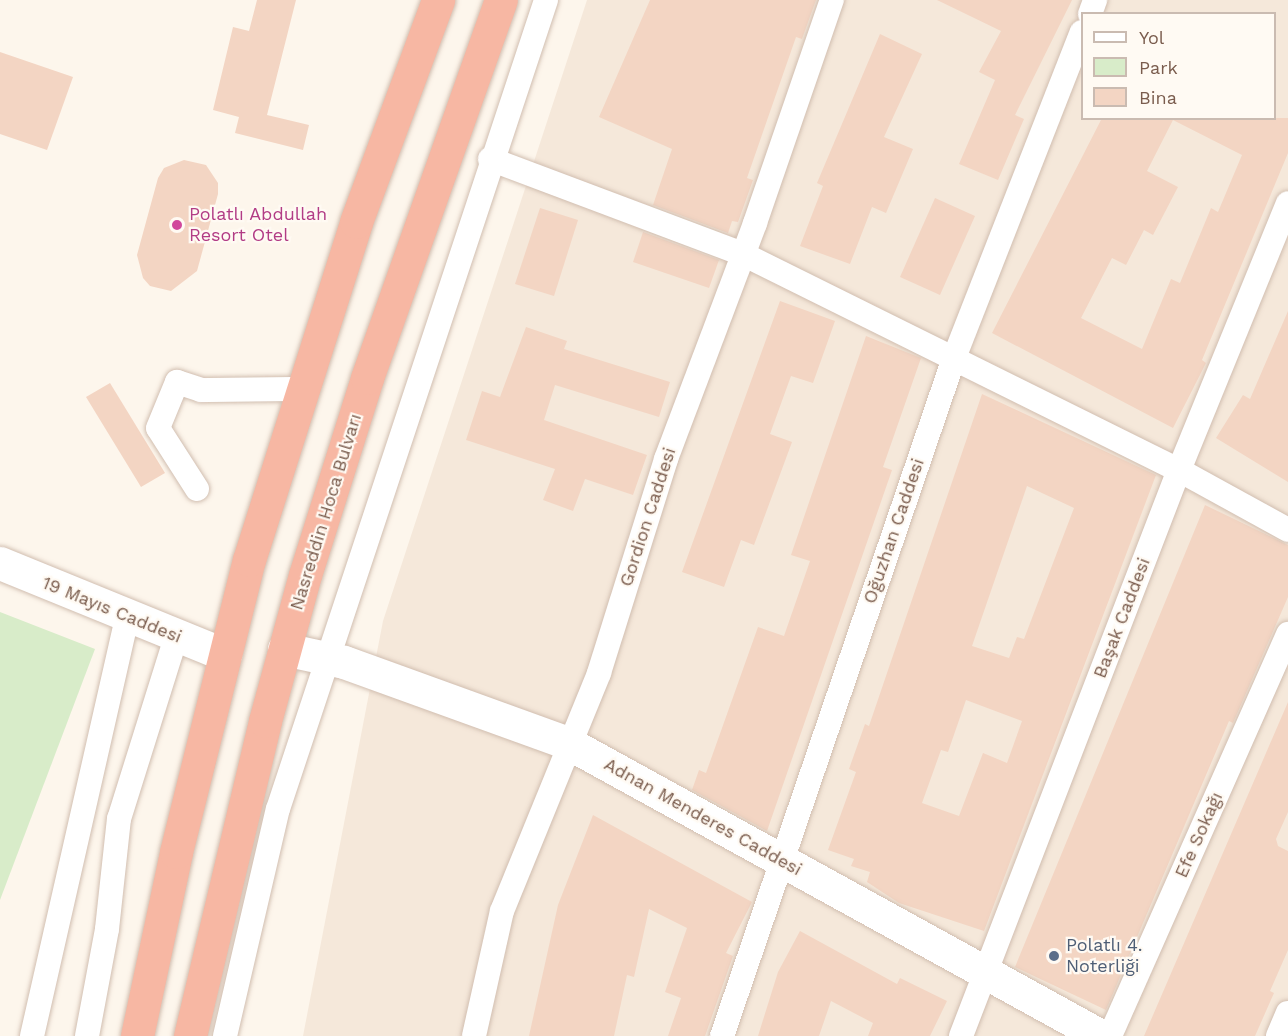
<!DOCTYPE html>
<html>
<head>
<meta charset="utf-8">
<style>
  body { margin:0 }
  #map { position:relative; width:1288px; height:1036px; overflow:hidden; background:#fdf6ec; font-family:"Work Sans",sans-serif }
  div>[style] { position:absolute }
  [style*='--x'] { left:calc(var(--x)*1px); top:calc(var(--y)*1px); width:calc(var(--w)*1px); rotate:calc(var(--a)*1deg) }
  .residential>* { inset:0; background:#f5e8da }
  .green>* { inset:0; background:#d8ecc9 }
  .building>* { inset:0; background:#f3d5c3 }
  .roads { filter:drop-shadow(0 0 2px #d1beb0) drop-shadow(0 0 2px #d1beb0) }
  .street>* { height:24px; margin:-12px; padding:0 12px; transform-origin:12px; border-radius:12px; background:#fff }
  .secondary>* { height:33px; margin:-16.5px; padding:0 16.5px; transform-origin:16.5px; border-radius:16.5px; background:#fff }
  .highway>* { height:33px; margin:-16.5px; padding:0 16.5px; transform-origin:16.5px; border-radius:16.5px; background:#f7b7a3 }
  .dots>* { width:16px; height:16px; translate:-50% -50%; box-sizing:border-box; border:3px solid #fffaf3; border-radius:50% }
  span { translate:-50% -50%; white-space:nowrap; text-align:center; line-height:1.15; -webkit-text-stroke:4.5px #fffaf3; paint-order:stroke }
  .hotel-label { font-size:18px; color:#b23c85 }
  .left { translate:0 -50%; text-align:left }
  .street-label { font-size:18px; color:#7a5c4d }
  .service-label { font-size:18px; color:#4e5e75 }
  .legend { position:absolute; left:1081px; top:12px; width:195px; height:108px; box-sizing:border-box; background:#fffaf3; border:2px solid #cabbb1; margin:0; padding:8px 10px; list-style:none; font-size:18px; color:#7a5c4d }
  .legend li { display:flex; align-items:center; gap:12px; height:30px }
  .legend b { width:30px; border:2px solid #cabbb1 }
</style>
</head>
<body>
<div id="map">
  <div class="residential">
    <div style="clip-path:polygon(evenodd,587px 0,1288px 0,1288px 1036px,303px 1036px,383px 621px,587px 0,1082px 14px,1274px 14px,1274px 118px,1082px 118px,1082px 14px)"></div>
  </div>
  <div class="green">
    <div style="clip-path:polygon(0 612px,95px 649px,0 900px)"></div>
  </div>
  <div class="building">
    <div style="clip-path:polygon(257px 0,296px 0,267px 115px,309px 125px,303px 150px,235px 133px,239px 117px,213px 110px,233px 27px,249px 31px)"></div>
    <div style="clip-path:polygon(650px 0,816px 0,802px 39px,796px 37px,747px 178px,753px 180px,738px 222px,732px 221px,728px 233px,653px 205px,672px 149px,599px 117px)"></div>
    <div style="clip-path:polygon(937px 0,1072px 0,1015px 115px,1024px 119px,998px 180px,959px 164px,995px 80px,979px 72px,1001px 31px)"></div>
    <div style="clip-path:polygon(880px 34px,922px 54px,884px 137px,913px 149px,886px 213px,872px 207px,850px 264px,800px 246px,823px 186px,817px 183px)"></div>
    <div style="clip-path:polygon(0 52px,73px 77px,47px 150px,0 134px)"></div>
    <div style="clip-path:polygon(evenodd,1102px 118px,1288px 118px,1288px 153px,1202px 360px,1206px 363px,1173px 428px,992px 333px,1102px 118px,1173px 120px,1242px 155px,1218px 212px,1211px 208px,1180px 283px,1171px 279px,1142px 349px,1081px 318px,1112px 258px,1126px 265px,1144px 230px,1153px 235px,1178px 187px,1147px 171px,1173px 120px)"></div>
    <div style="clip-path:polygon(184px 160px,206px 165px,218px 183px,218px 194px,197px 271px,171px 291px,150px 286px,143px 278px,137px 255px,158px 178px,164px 168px)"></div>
    <div style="clip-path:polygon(935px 198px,975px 216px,940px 295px,900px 277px)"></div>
    <div style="clip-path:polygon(540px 208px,578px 220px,554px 296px,515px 284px)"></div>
    <div style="clip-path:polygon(643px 232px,719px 260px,709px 288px,633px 262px)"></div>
    <div style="clip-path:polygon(780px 301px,835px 321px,813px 383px,791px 376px,770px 434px,792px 442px,754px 545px,741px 540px,724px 587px,682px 572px)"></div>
    <div style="clip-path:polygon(1288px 311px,1288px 482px,1216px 438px,1243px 395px,1250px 399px)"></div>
    <div style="clip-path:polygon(526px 327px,567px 341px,564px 349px,670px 382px,659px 417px,555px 385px,544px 420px,647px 455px,633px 495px,585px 479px,573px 511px,543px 500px,555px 469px,466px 440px,482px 391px,500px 397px)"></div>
    <div style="clip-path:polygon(866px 336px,921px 358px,883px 467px,892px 470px,767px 831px,692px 790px,699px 770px,706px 773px,758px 627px,784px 636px,810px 561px,791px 555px)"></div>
    <div style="clip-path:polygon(110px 383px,165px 473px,141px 487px,86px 397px)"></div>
    <div style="clip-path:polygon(evenodd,982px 394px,1156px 475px,984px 931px,899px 903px,867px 882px,870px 872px,851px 866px,854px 859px,828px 850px,856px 772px,849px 769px,865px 724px,869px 726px,982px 394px,1027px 486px,1074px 508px,1024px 639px,1017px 637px,1009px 658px,972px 646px,1027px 486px,982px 394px,966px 700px,1022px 721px,1007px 763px,983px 753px,959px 816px,922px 803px,941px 750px,948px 752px,966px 700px)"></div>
    <div style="clip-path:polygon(1205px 505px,1288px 545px,1288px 597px,1233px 723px,1229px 721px,1106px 1010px,1015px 967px)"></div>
    <div style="clip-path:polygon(1288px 702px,1288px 812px,1276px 839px,1278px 846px,1288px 851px,1288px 950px,1270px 991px,1274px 993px,1255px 1036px,1144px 1036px)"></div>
    <div style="clip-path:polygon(593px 815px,752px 902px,726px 953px,733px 956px,705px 1036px,668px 1036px,681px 998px,665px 992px,687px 928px,649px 909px,634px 977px,627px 975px,614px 1036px,529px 1036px,558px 905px)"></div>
    <div style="clip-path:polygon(800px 931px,897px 984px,900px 978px,947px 1001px,930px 1036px,868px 1036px,873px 1023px,831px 1001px,819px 1036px,758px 1036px,778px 972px)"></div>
  </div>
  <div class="roads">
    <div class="street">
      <div style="--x:1090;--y:14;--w:15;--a:-70"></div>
      <div style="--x:490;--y:159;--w:270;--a:20.6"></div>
      <div style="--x:743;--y:254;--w:487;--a:26.4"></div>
      <div style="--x:1179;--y:470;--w:124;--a:28.8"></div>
      <div style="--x:197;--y:489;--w:72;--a:-122.6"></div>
      <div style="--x:158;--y:428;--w:50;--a:-67.6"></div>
      <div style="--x:177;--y:382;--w:25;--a:18"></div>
      <div style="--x:201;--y:390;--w:100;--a:-0.6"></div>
      <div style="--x:32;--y:1036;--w:428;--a:-77.2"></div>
      <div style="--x:87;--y:1036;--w:109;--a:-79.4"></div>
      <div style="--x:107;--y:929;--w:111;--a:-83.8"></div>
      <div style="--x:119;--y:819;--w:191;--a:-72.6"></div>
      <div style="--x:225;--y:1036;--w:233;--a:-76.9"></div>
      <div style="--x:278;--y:809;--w:852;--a:-71.67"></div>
      <div style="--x:474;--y:1036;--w:128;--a:-77.4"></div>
      <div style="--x:502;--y:911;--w:257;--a:-67.8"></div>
      <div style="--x:599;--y:673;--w:224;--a:-72.6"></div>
      <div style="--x:666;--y:459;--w:252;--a:-69.3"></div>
      <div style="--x:755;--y:223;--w:236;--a:-71"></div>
      <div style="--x:722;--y:1036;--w:717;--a:-71.11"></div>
      <div style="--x:954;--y:358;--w:350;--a:-68.6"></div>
      <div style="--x:961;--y:1036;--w:607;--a:-68.94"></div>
      <div style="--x:1179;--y:470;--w:288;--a:-67.8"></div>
      <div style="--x:1110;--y:1036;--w:440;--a:-66.1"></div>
      <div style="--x:1278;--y:1036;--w:25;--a:-67"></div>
    </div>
    <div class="secondary">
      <div style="--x:0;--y:563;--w:243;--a:22.2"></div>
      <div style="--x:284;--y:649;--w:61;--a:12.2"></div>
      <div style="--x:344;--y:662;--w:240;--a:19.9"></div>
      <div style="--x:570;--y:744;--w:606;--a:28.81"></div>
    </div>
    <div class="highway">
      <div style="--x:137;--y:1036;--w:188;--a:-78"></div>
      <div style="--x:176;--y:852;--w:301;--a:-76"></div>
      <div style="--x:249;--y:560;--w:355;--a:-72.4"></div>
      <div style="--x:356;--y:222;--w:237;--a:-69.7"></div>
      <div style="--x:190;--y:1036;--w:324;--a:-76.6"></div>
      <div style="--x:265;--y:721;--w:151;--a:-74.7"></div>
      <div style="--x:305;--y:575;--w:207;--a:-72.5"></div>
      <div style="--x:367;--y:378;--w:401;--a:-70.5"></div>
    </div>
  </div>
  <div class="dots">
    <div style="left:177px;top:225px;background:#d1479c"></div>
    <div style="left:1054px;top:956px;background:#5c6f8a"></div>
  </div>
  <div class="hotel-label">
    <span class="left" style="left:189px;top:225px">Polatlı Abdullah<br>Resort Otel</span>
  </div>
  <div class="street-label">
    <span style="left:326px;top:512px;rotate:-73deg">Nasreddin Hoca Bulvarı</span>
    <span style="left:648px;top:517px;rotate:-72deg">Gordion Caddesi</span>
    <span style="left:894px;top:531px;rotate:-71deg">Oğuzhan Caddesi</span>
    <span style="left:112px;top:610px;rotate:22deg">19 Mayıs Caddesi</span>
    <span style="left:1122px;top:618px;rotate:-69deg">Başak Caddesi</span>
    <span style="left:703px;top:817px;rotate:29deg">Adnan Menderes Caddesi</span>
    <span style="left:1199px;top:835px;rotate:-66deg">Efe Sokağı</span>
  </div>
  <div class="service-label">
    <span class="left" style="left:1066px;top:956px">Polatlı 4.<br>Noterliği</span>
  </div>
  <ul class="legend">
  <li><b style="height:8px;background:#fff"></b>Yol</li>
  <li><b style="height:16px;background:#d8ecc9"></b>Park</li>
  <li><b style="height:16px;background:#f3d5c3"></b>Bina</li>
  </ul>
</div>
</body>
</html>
